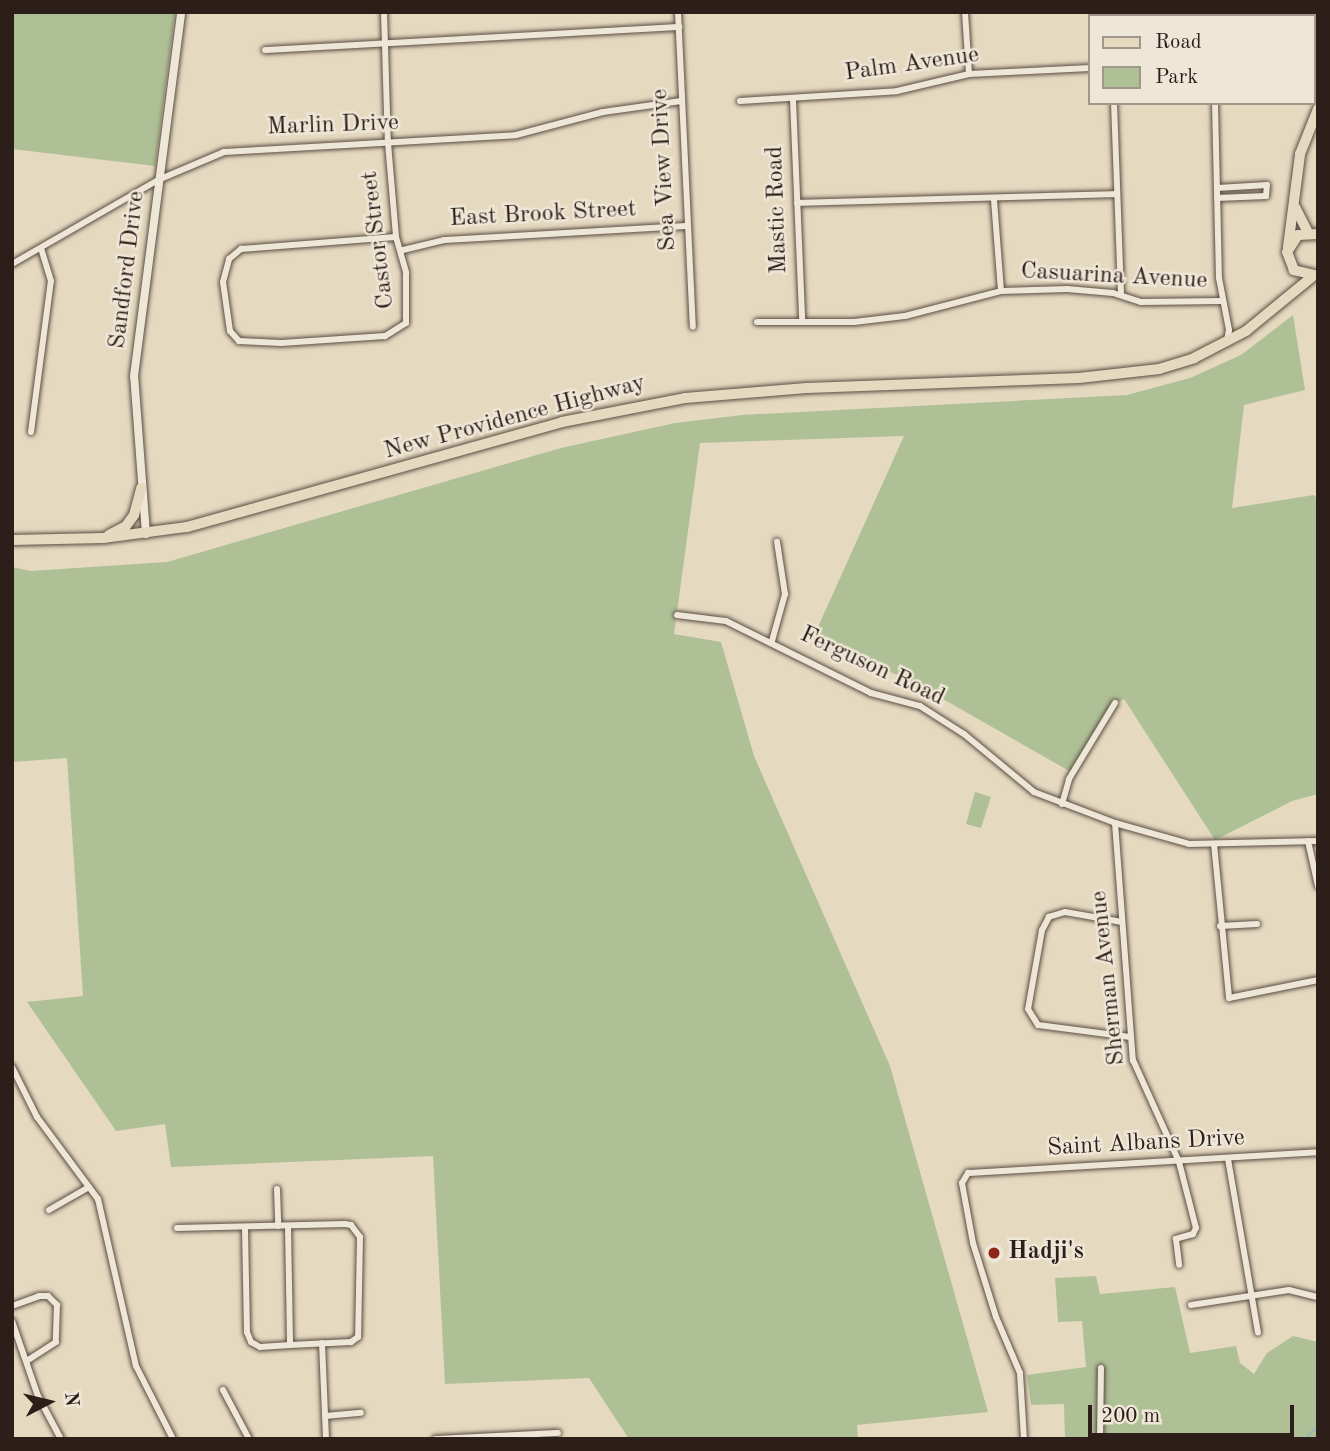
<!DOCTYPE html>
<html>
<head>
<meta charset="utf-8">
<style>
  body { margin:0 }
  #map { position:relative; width:1330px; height:1451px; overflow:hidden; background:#e5d9c0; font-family:"Old Standard TT",serif }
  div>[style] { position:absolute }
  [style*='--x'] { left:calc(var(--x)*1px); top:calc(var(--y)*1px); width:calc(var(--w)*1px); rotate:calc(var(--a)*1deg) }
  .green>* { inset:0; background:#afc097 }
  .stream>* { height:2px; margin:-1px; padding:0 1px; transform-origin:1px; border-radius:1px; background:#97b9b8 }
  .roads { filter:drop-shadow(0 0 2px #5a4d42) drop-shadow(0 0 2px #5a4d42) }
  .minor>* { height:6px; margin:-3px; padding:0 3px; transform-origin:3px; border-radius:3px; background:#eee6d6 }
  .tertiary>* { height:8px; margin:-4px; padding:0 4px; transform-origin:4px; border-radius:4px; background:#eee6d6 }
  .primary>* { height:10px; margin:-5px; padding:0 5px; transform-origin:5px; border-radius:5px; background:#e5d9c0 }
  .trunk>* { height:10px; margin:-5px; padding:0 5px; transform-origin:5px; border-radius:5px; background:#e5d9c0 }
  .dots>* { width:19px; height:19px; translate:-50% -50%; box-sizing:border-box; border:4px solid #eee6d6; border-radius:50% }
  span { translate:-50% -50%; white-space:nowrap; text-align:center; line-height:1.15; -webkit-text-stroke:5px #eee6d6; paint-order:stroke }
  .street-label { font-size:24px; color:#2c1e18 }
  .poi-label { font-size:24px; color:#2c1e18; font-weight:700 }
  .left { translate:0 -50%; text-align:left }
  .frame { position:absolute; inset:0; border:14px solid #2c1e18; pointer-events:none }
  .legend { position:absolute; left:1088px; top:14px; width:228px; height:91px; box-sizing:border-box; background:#eee6d6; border:2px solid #a0968a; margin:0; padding:9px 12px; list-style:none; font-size:21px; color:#2c1e18 }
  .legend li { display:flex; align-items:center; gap:14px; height:35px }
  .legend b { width:35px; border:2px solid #a0968a }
  .north { position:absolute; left:14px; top:1367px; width:70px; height:70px; -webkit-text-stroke:5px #eee6d6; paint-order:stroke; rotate:83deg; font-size:19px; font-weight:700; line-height:28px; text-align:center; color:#2c1e18 }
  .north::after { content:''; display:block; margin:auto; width:24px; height:32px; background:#2c1e18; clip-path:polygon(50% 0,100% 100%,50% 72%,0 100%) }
  .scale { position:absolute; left:1088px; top:1405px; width:206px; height:32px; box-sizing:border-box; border:4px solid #2c1e18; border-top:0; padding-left:9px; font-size:21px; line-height:24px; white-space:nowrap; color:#2c1e18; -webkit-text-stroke:5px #eee6d6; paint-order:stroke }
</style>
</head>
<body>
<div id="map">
  <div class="green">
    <div style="clip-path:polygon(12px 12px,175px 12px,155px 166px,12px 149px)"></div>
    <div style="clip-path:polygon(1293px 315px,1305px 390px,1244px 405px,1232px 508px,1314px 495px,1318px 500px,1318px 794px,1292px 801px,1215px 840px,1124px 699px,1113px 706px,1071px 772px,913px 682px,813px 638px,904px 436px,700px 443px,674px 634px,721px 642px,754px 756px,890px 1066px,988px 1412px,857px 1425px,858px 1439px,629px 1439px,589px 1378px,445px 1384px,433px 1156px,171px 1167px,165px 1124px,116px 1131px,27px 1002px,83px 996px,67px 758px,12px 762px,12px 567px,31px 571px,167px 562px,561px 448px,675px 423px,742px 415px,1127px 395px,1190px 378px,1241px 355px)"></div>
    <div style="clip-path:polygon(975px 792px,991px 797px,981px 828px,966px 824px)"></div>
    <div style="clip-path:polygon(1096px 1276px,1100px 1294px,1175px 1287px,1190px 1353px,1236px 1346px,1240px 1363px,1254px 1374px,1267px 1353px,1293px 1336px,1318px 1342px,1318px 1439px,1065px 1439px,1064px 1404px,1031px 1405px,1027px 1375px,1086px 1367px,1082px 1321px,1058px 1322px,1055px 1278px)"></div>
  </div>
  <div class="stream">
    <div style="--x:1305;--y:1439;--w:19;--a:-47"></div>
  </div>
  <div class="roads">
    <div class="minor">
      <div style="--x:384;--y:12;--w:131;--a:88.3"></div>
      <div style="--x:388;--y:143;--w:94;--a:85.1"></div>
      <div style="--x:396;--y:237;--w:37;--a:74"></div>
      <div style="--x:406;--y:273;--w:50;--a:90"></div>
      <div style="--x:406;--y:323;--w:25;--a:148"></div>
      <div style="--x:385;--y:336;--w:104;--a:176.1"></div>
      <div style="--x:281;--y:343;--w:42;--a:-177.3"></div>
      <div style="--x:239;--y:341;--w:13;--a:-132"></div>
      <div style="--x:230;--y:331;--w:49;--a:-98.1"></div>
      <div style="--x:223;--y:282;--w:24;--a:-75"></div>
      <div style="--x:229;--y:259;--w:16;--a:-40"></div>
      <div style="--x:241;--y:249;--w:155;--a:-4.4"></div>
      <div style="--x:678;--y:12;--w:315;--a:87.3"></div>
      <div style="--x:965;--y:12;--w:62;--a:86.3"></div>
      <div style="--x:1215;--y:12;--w:4;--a:90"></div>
      <div style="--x:1306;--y:12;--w:4;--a:90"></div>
      <div style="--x:265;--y:50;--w:415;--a:-3.2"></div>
      <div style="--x:793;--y:100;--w:219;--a:87.6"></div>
      <div style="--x:740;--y:101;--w:157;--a:-3.6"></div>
      <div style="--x:897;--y:91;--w:74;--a:-13.3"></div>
      <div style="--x:969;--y:74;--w:121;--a:-2.8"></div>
      <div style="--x:1114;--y:103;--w:192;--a:87.9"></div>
      <div style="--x:1215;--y:103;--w:175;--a:88.7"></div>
      <div style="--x:1219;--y:278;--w:53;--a:79.1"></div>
      <div style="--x:1229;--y:330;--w:11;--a:100"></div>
      <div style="--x:1217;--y:198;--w:49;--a:-2.3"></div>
      <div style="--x:1266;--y:196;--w:11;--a:-85"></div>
      <div style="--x:1267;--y:185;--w:50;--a:176.6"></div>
      <div style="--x:994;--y:200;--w:91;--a:85.6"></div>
      <div style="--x:797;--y:203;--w:319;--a:-1.6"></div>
      <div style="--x:403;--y:250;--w:42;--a:-13.7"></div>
      <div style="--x:444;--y:240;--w:243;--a:-3.3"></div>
      <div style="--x:12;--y:264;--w:168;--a:-29.9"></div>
      <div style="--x:158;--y:180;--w:72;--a:-23"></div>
      <div style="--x:224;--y:152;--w:292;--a:-3.3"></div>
      <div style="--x:516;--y:135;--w:90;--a:-14.8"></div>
      <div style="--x:603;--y:112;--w:79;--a:-8"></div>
      <div style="--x:757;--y:322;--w:97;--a:0"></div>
      <div style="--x:854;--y:322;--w:51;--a:-6.7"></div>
      <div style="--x:905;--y:316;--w:99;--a:-14.6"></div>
      <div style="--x:1001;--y:291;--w:66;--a:-1.7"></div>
      <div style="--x:1067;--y:289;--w:46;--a:5"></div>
      <div style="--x:1113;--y:293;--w:29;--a:18"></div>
      <div style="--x:1141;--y:302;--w:80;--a:-0.7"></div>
      <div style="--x:31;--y:432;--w:152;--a:-82.5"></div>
      <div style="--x:51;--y:281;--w:34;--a:-107"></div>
      <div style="--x:677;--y:615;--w:49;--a:7"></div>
      <div style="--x:726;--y:621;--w:162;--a:26.4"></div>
      <div style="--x:871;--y:693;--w:51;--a:14.9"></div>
      <div style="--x:920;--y:706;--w:52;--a:32.5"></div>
      <div style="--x:964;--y:734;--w:91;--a:39.6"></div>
      <div style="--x:1034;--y:792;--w:87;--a:20.9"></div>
      <div style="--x:1115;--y:823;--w:77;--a:15.8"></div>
      <div style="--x:1189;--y:844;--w:129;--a:-1.3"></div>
      <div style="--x:772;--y:641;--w:49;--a:-74.5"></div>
      <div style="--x:785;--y:594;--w:53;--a:-98.7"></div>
      <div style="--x:1062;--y:804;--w:26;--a:-74"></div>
      <div style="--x:1069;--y:779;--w:89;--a:-58.8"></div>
      <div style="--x:1115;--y:823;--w:238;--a:85.7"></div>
      <div style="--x:1133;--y:1060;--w:112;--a:65.7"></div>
      <div style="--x:1179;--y:1162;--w:68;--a:75.6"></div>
      <div style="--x:1196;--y:1228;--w:7;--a:117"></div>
      <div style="--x:1193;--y:1234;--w:18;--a:164"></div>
      <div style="--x:1176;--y:1239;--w:26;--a:83"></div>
      <div style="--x:1308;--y:841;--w:46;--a:77.5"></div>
      <div style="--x:1214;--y:844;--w:155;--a:84.4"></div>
      <div style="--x:1229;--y:998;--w:91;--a:-11.4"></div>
      <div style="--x:1122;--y:922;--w:58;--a:-170"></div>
      <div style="--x:1065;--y:912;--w:17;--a:163"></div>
      <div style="--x:1049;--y:917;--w:15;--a:118"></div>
      <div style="--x:1042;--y:930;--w:80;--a:100"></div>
      <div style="--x:1028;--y:1009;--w:19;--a:58"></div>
      <div style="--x:1038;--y:1025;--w:93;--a:7.4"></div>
      <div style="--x:1220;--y:926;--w:37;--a:-3"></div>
      <div style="--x:12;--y:1067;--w:56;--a:63.4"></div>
      <div style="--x:37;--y:1117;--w:102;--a:53.4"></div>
      <div style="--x:98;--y:1199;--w:171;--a:77.2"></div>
      <div style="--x:136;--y:1366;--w:82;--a:63.1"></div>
      <div style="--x:1228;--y:1159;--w:176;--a:80.2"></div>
      <div style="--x:277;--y:1189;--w:37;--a:88"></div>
      <div style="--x:49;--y:1210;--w:46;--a:-29.9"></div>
      <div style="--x:288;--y:1226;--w:119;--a:89"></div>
      <div style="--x:177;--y:1228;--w:168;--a:-1.4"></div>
      <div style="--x:345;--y:1224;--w:6;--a:9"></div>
      <div style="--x:351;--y:1225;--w:15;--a:53"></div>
      <div style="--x:360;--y:1237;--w:100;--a:91.1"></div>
      <div style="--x:358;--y:1337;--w:9;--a:144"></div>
      <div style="--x:351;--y:1342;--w:61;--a:177.2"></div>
      <div style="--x:290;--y:1345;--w:30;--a:176"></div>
      <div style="--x:260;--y:1347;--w:10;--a:-151"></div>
      <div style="--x:251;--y:1342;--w:11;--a:-112"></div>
      <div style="--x:247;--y:1332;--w:105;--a:-91.1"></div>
      <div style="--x:1191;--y:1305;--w:99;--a:-8.7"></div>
      <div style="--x:1289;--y:1290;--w:30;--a:14"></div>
      <div style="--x:12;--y:1306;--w:29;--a:-20"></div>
      <div style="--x:39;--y:1296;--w:9;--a:0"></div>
      <div style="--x:48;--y:1296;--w:13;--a:45"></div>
      <div style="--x:57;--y:1305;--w:37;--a:92"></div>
      <div style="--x:56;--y:1342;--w:35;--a:147"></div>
      <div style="--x:12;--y:1321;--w:79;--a:70.9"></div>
      <div style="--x:38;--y:1396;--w:49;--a:61.9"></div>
      <div style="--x:322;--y:1343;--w:96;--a:87.6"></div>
      <div style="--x:223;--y:1390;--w:55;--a:62"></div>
      <div style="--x:325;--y:1416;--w:36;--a:-5"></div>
      <div style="--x:435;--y:1439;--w:123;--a:-2.8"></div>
      <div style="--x:1024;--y:1439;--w:66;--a:-93.5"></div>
      <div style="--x:1020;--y:1373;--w:61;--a:-113.2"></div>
      <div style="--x:996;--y:1317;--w:77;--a:-107.3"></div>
      <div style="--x:973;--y:1243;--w:61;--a:-100.4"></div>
      <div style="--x:962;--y:1183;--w:12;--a:-59"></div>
      <div style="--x:968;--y:1173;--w:351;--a:-3.4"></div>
      <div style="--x:1100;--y:1439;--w:71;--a:-89.2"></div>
    </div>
    <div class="tertiary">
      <div style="--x:146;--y:534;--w:158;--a:-94.3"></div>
      <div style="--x:134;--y:376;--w:367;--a:-82.6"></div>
    </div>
    <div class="primary">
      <div style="--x:1295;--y:207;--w:28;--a:63"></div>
      <div style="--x:1288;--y:247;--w:94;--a:-82.6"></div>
      <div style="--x:1300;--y:154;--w:48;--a:-68.2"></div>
    </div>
    <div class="trunk">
      <div style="--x:1315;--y:275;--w:22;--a:-167"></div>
      <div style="--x:1294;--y:270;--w:19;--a:-111"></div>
      <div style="--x:1287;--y:252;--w:20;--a:-57"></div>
      <div style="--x:1298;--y:235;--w:20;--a:-3"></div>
      <div style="--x:109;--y:535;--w:19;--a:-28"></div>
      <div style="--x:126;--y:526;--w:14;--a:-54"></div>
      <div style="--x:134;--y:515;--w:28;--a:-75"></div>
      <div style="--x:12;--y:540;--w:91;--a:-1.3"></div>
      <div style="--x:103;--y:538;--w:85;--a:-7.5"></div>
      <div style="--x:187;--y:527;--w:389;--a:-15.6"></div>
      <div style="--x:562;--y:422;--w:125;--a:-11"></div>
      <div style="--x:685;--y:398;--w:122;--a:-4.7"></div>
      <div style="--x:807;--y:388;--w:272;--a:-2.1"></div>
      <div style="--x:1079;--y:378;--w:81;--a:-6.4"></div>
      <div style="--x:1159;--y:369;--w:37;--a:-17"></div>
      <div style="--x:1194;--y:358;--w:59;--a:-27.4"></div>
      <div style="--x:1246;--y:331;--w:87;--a:-39.4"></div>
    </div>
  </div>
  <div class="dots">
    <div style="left:994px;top:1253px;background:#8f2418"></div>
  </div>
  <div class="street-label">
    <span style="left:912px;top:65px;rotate:-8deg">Palm Avenue</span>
    <span style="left:333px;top:126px;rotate:-2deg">Marlin Drive</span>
    <span style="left:665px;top:170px;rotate:-93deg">Sea View Drive</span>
    <span style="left:778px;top:210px;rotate:-92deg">Mastic Road</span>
    <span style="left:543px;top:215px;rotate:-3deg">East Brook Street</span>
    <span style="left:379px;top:240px;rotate:-97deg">Castor Street</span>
    <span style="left:128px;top:270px;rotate:-83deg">Sandford Drive</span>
    <span style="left:1114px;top:277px;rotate:3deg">Casuarina Avenue</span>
    <span style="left:515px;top:418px;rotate:-15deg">New Providence Highway</span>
    <span style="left:872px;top:667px;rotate:25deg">Ferguson Road</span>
    <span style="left:1109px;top:978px;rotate:-96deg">Sherman Avenue</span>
    <span style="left:1146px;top:1144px;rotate:-3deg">Saint Albans Drive</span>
  </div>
  <div class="poi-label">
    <span class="left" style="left:1008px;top:1253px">Hadji's</span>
  </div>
  <div class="frame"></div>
  <ul class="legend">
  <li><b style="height:9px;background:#e5d9c0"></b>Road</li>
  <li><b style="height:19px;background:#afc097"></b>Park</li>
  </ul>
  <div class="north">N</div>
  <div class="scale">200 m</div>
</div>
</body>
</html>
